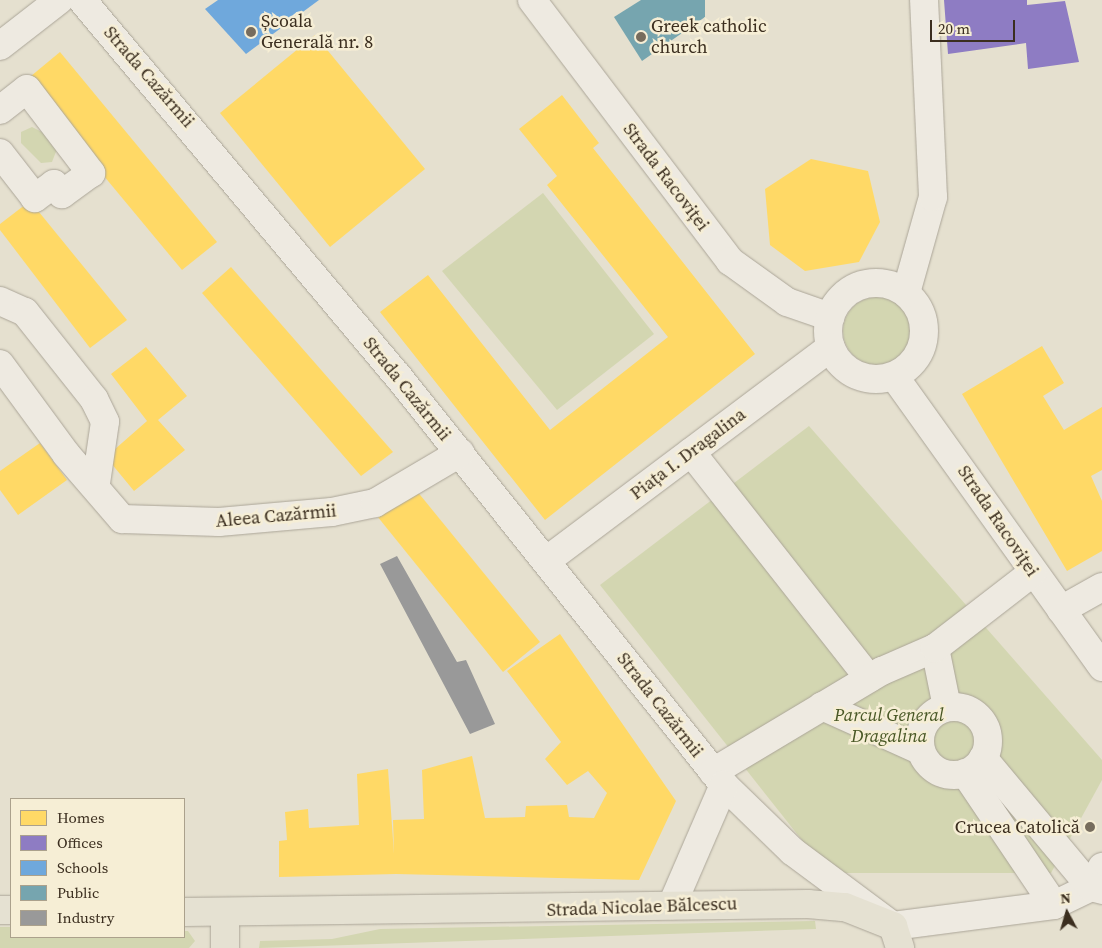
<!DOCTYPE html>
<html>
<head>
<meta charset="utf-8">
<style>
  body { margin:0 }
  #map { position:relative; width:1102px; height:948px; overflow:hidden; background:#e5e0cf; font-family:"Source Serif 4",serif }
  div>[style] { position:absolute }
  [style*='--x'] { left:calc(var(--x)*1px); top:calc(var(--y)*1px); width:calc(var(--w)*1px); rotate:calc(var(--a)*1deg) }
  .green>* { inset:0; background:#d3d6b1 }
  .round { border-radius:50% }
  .homes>* { inset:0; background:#ffd966 }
  .offices>* { inset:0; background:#8e7cc3 }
  .schools>* { inset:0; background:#6fa8dc }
  .public>* { inset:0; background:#76a5af }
  .industry>* { inset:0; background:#999 }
  .roads { filter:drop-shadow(0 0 1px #aba598) drop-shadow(0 0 1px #aba598) }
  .minor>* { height:28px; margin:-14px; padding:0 14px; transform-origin:14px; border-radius:14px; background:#eeeae1 }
  .minor>.ring { margin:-14px; padding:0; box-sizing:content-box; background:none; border:28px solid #eeeae1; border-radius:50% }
  .major>* { height:28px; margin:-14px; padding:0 14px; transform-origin:14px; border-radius:14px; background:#e5e1d2 }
  .dots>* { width:14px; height:14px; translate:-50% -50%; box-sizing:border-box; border:2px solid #f6eed5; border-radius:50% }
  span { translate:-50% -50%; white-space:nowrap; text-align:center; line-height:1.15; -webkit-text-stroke:5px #f6eed5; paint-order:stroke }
  .poi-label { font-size:18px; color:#3b2e1f }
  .left { translate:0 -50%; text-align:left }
  .right { translate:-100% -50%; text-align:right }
  .street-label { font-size:18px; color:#3b2e1f }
  .park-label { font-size:18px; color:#485725; font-style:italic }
  .legend { position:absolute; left:10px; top:798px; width:175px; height:140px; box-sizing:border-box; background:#f6eed5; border:1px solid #aba18c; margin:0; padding:6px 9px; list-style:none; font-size:15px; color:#3b2e1f }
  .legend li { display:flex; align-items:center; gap:10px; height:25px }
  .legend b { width:25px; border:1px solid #aba18c }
  .north { position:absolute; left:1042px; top:888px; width:50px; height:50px; -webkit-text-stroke:4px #f6eed5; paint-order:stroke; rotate:354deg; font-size:14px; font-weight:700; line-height:20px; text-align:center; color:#3b2e1f }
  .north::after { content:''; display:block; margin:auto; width:18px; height:22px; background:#3b2e1f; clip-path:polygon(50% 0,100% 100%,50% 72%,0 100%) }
  .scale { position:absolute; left:930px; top:20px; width:85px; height:22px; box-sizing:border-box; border:2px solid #3b2e1f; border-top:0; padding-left:6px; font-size:15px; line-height:18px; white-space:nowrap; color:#3b2e1f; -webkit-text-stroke:4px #f6eed5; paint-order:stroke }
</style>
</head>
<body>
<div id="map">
  <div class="green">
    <div style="clip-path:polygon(32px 127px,44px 133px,57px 149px,52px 162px,41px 163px,21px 143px,21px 132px)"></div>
    <div style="clip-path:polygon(543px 193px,654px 334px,557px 410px,442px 271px)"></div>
    <div class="round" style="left:843px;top:297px;width:68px;height:68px"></div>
    <div style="clip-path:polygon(809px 426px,1102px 760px,1102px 780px,1051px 873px,828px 873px,600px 585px)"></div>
    <div style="clip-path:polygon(815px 921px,816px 929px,259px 948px,260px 941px,332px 939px,380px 929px)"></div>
    <div style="clip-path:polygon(0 927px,11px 927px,11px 937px,184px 937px,184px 931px,188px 931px,195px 941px,189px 948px,0 948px)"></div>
  </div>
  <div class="homes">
    <div style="clip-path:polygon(315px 35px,425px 169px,330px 247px,220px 113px)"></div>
    <div style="clip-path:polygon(60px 52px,217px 242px,182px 270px,25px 81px)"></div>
    <div style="clip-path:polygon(562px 95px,599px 143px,593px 148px,755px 354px,545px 520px,380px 312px,428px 275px,550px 430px,668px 337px,547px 185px,557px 176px,519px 129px)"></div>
    <div style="clip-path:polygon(811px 159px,868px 171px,880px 222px,859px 262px,805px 271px,770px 245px,765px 189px)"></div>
    <div style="clip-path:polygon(30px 201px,127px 320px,90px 348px,0 230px,0 224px)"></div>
    <div style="clip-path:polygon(231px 267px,393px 452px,361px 476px,202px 293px)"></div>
    <div style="clip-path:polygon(1042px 346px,1064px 383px,1043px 396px,1064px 430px,1102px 407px,1102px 470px,1091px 476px,1102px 501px,1102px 551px,1067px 571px,962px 394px)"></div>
    <div style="clip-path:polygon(146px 347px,187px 396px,158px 420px,185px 450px,134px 491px,106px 457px,147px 421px,111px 374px)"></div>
    <div style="clip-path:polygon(40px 443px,67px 480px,18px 515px,0 490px,0 471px)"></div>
    <div style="clip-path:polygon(412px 485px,540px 642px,503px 672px,377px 516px)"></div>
    <div style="clip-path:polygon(560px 634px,676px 801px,639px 880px,396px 874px,279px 877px,279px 841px,287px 840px,285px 812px,308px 809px,309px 828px,359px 825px,357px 774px,388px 769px,394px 854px,393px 820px,424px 819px,422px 770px,472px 756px,485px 818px,525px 817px,526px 806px,567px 805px,569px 817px,594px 818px,607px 793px,588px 771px,567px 785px,545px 759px,561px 742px,507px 671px)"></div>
  </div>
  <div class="offices">
    <div style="clip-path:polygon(944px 0,1027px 0,1027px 5px,1065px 1px,1079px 62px,1028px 69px,1026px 43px,948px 54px)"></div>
  </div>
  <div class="schools">
    <div style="clip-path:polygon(218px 0,319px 0,246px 54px,205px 9px)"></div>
  </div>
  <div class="public">
    <div style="clip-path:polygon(641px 0,705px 0,705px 17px,642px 61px,614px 17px)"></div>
  </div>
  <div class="industry">
    <div style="clip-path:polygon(397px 556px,457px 662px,466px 660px,495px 724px,470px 734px,380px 564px)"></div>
  </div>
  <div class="roads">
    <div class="minor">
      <div style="--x:82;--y:0;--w:490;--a:50"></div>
      <div style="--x:397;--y:375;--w:524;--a:51.43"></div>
      <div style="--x:724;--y:785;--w:95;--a:44.1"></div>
      <div style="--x:792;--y:851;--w:126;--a:36.6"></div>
      <div style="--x:893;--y:926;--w:162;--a:-7.4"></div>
      <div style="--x:1054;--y:905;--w:41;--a:-25.9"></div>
      <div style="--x:1091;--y:887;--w:23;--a:-61"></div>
      <div style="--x:532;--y:0;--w:328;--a:52.8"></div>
      <div style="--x:730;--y:261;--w:70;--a:35.7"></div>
      <div style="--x:787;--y:302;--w:46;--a:19.2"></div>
      <div style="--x:0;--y:46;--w:75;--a:-37.9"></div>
      <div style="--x:0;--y:110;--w:34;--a:-38"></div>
      <div style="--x:27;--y:89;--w:106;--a:52.7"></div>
      <div style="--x:91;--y:173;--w:36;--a:144"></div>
      <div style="--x:62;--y:194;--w:13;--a:-129"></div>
      <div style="--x:54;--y:184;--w:24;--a:144"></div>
      <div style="--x:35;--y:198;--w:57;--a:-127.9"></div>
      <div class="ring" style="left:828px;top:283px;width:68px;height:68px"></div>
      <div style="--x:906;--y:293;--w:100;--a:-74.3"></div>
      <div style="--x:933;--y:197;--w:197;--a:-92.6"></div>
      <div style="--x:0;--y:301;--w:27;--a:24"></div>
      <div style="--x:25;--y:312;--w:111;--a:51.6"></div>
      <div style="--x:94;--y:399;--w:25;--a:64"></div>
      <div style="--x:105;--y:422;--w:62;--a:98.4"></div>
      <div style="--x:0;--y:364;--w:112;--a:53.7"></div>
      <div style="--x:66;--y:454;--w:86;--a:49.3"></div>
      <div style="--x:122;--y:519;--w:97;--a:1.8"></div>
      <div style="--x:219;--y:522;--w:113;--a:-5.1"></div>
      <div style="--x:332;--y:512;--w:44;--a:-11.8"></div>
      <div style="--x:375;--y:503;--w:99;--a:-30.5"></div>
      <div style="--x:894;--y:376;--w:358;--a:54.4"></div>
      <div style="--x:691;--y:452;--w:288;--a:51.8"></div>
      <div style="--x:546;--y:561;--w:356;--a:-36.9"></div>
      <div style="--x:1061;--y:610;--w:47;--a:-29.3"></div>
      <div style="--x:935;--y:648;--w:60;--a:78.5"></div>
      <div style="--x:822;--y:706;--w:107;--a:24.2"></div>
      <div class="ring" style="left:920px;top:707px;width:40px;height:40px"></div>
      <div style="--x:983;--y:758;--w:168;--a:50.1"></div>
      <div style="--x:1091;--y:887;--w:11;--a:15"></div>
      <div style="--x:713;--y:772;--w:197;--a:-30.9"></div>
      <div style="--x:882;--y:671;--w:58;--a:-23.5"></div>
      <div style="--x:935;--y:648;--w:123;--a:-37.7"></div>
      <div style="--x:965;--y:773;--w:159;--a:56"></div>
      <div style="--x:672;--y:905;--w:131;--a:-66.6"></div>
    </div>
    <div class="major">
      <div style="--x:0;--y:910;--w:11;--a:0"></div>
      <div style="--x:184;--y:912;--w:624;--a:-0.73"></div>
      <div style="--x:808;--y:904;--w:37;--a:5"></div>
      <div style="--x:845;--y:907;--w:52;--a:21.6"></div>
      <div style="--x:893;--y:926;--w:23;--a:72"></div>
      <div style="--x:225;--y:948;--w:35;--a:-90"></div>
    </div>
  </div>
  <div class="dots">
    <div style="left:251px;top:32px;background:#766c5d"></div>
    <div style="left:641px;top:37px;background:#766c5d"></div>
    <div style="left:1090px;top:827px;background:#766c5d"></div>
  </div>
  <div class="poi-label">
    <span class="left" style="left:261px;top:32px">Școala<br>Generală nr. 8</span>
    <span class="left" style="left:651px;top:37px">Greek catholic<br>church</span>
    <span class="right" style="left:1080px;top:827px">Crucea Catolică</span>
  </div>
  <div class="street-label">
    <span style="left:149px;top:77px;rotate:49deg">Strada Cazărmii</span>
    <span style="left:666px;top:177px;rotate:53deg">Strada Racoviței</span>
    <span style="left:407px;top:389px;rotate:51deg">Strada Cazărmii</span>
    <span style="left:688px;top:454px;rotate:-37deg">Piața I. Dragalina</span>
    <span style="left:276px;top:516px;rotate:-5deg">Aleea Cazărmii</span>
    <span style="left:998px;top:521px;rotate:56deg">Strada Racoviței</span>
    <span style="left:660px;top:705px;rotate:52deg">Strada Cazărmii</span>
    <span style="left:642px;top:907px;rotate:-2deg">Strada Nicolae Bălcescu</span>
  </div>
  <div class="park-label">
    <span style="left:889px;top:726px">Parcul General<br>Dragalina</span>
  </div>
  <ul class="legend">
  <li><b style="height:14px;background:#ffd966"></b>Homes</li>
  <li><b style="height:14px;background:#8e7cc3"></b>Offices</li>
  <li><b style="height:14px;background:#6fa8dc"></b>Schools</li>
  <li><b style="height:14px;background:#76a5af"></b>Public</li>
  <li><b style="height:14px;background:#999"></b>Industry</li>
  </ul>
  <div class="north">N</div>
  <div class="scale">20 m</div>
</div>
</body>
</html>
